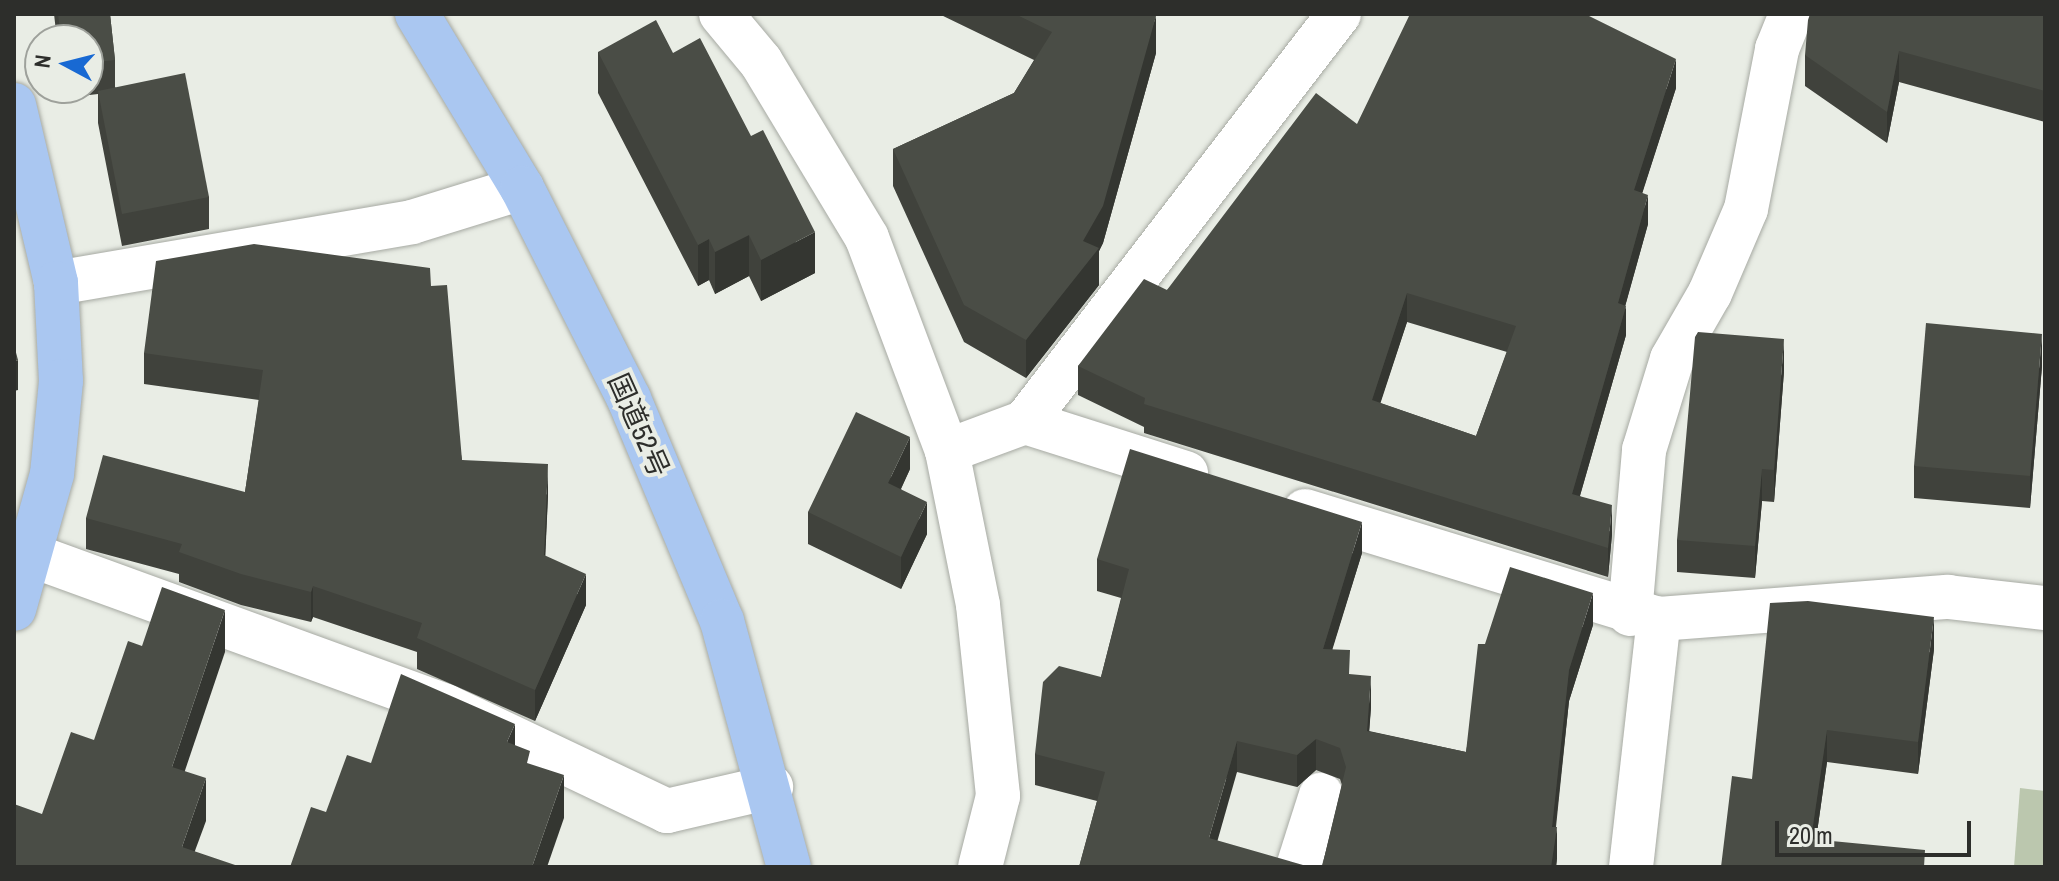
<!DOCTYPE html>
<html>
<head>
<meta charset="utf-8">
<style>
  body { margin:0 }
  #map { position:relative; width:2059px; height:881px; overflow:hidden; background:#e9ede5; font-family:"Archivo Narrow","Noto Sans JP",sans-serif }
  div>[style] { position:absolute }
  [style*='--x'] { left:calc(var(--x)*1px); top:calc(var(--y)*1px); width:calc(var(--w)*1px); rotate:calc(var(--a)*1deg) }
  .green>* { inset:0; background:#bbc7ae }
  .roads { filter:drop-shadow(0 0 2px #a7aaa3) drop-shadow(0 0 2px #a7aaa3) }
  .minor>* { height:44px; margin:-22px; padding:0 22px; transform-origin:22px; border-radius:22px; background:#fff }
  .highway>* { height:44px; margin:-22px; padding:0 22px; transform-origin:22px; border-radius:22px; background:#aac7f1 }
  .wall>* { inset:0; background:#40423c }
  .shaded-wall>* { inset:0; background:#343631 }
  .building>* { inset:0; background:#4a4d46 }
  span { translate:-50% -50%; white-space:nowrap; text-align:center; line-height:1.15; -webkit-text-stroke:8px #e9ede5; paint-order:stroke }
  .street-label { font-size:28px; color:#2d2e2b }
  .frame { position:absolute; inset:0; border:16px solid #2d2e2b; pointer-events:none }
  .north { position:absolute; left:24px; top:24px; width:80px; height:80px; box-sizing:border-box; background:#e9ede5; border:2px solid #9ea19b; border-radius:50%; rotate:277deg; font-size:22px; font-weight:700; line-height:32px; text-align:center; color:#2d2e2b }
  .north::after { content:''; display:block; margin:auto; width:28px; height:36px; background:#1869d3; clip-path:polygon(50% 0,100% 100%,50% 72%,0 100%) }
  .scale { position:absolute; left:1775px; top:821px; width:196px; height:36px; box-sizing:border-box; border:4px solid #2d2e2b; border-top:0; padding-left:10px; font-size:24px; line-height:28px; white-space:nowrap; color:#2d2e2b; -webkit-text-stroke:6px #e9ede5; paint-order:stroke }
</style>
</head>
<body>
<div id="map">
  <div class="green">
    <div style="clip-path:polygon(2020px 788px,2045px 791px,2045px 867px,2014px 867px)"></div>
  </div>
  <div class="roads">
    <div class="minor">
      <div style="--x:721;--y:14;--w:62;--a:50.2"></div>
      <div style="--x:761;--y:62;--w:205;--a:58.9"></div>
      <div style="--x:867;--y:238;--w:228;--a:69.4"></div>
      <div style="--x:947;--y:451;--w:157;--a:78.6"></div>
      <div style="--x:978;--y:605;--w:192;--a:84"></div>
      <div style="--x:998;--y:796;--w:73;--a:104.2"></div>
      <div style="--x:56;--y:283;--w:361;--a:-9.7"></div>
      <div style="--x:412;--y:222;--w:115;--a:-17.2"></div>
      <div style="--x:1025;--y:422;--w:169;--a:17.6"></div>
      <div style="--x:947;--y:451;--w:83;--a:-20.4"></div>
      <div style="--x:1025;--y:422;--w:515;--a:-52.42"></div>
      <div style="--x:1305;--y:511;--w:370;--a:17"></div>
      <div style="--x:1659;--y:619;--w:290;--a:-4.4"></div>
      <div style="--x:1948;--y:597;--w:98;--a:6.5"></div>
      <div style="--x:31;--y:555;--w:442;--a:20"></div>
      <div style="--x:446;--y:706;--w:245;--a:25.4"></div>
      <div style="--x:667;--y:811;--w:107;--a:-13"></div>
      <div style="--x:1630;--y:614;--w:165;--a:-85.1"></div>
      <div style="--x:1644;--y:450;--w:95;--a:-72.9"></div>
      <div style="--x:1672;--y:359;--w:76;--a:-60.1"></div>
      <div style="--x:1710;--y:293;--w:91;--a:-66.8"></div>
      <div style="--x:1746;--y:209;--w:163;--a:-79"></div>
      <div style="--x:1777;--y:49;--w:38;--a:-68"></div>
      <div style="--x:1298;--y:867;--w:76;--a:-72.3"></div>
      <div style="--x:1631;--y:867;--w:250;--a:-83.6"></div>
    </div>
    <div class="highway">
      <div style="--x:417;--y:14;--w:203;--a:58.9"></div>
      <div style="--x:522;--y:188;--w:237;--a:63.1"></div>
      <div style="--x:629;--y:399;--w:241;--a:67.3"></div>
      <div style="--x:722;--y:621;--w:255;--a:74.8"></div>
      <div style="--x:14;--y:105;--w:183;--a:76.7"></div>
      <div style="--x:56;--y:283;--w:98;--a:87.1"></div>
      <div style="--x:61;--y:381;--w:93;--a:95.5"></div>
      <div style="--x:52;--y:474;--w:140;--a:105.7"></div>
    </div>
  </div>
  <div class="wall">
    <div style="clip-path:polygon(54px 14px,110px 14px,115px 60px,115px 87px,209px 197px,209px 229px,122px 246px,98px 123px,98px 94px,64px 98px,63px 88px,88px 88px,88px 40px,57px 40px)"></div>
    <div style="clip-path:polygon(939px 14px,1153px 14px,1156px 53px,1103px 243px,1099px 251px,1099px 285px,1026px 378px,964px 342px,893px 186px,893px 149px,1014px 93px,1034px 60px)"></div>
    <div style="clip-path:polygon(2045px 14px,2045px 122px,1899px 82px,1887px 143px,1805px 86px,1805px 55px)"></div>
    <div style="clip-path:polygon(598px 52px,673px 53px,815px 273px,761px 301px,749px 276px,715px 294px,709px 280px,698px 286px,598px 93px)"></div>
    <div style="clip-path:polygon(evenodd,1676px 88px,1642px 193px,1648px 224px,1625px 306px,1626px 335px,1580px 496px,1612px 534px,1608px 577px,1144px 433px,1144px 427px,1078px 395px,1078px 366px,1167px 290px,1357px 124px,1676px 88px,1407px 322px,1507px 352px,1476px 436px,1380px 403px,1407px 322px)"></div>
    <div style="clip-path:polygon(431px 286px,462px 460px,548px 495px,545px 556px,586px 605px,535px 721px,417px 669px,417px 652px,313px 617px,311px 622px,241px 605px,179px 582px,179px 574px,86px 549px,86px 518px,245px 492px,259px 400px,144px 384px,144px 353px)"></div>
    <div style="clip-path:polygon(2042px 366px,2030px 508px,1914px 498px,1914px 466px)"></div>
    <div style="clip-path:polygon(1784px 371px,1774px 502px,1762px 501px,1755px 578px,1677px 572px,1677px 540px)"></div>
    <div style="clip-path:polygon(910px 469px,901px 489px,927px 534px,901px 589px,808px 544px,808px 512px)"></div>
    <div style="clip-path:polygon(1362px 553px,1332px 649px,1371px 707px,1369px 731px,1466px 752px,1485px 644px,1593px 625px,1569px 701px,1556px 827px,1557px 858px,1556px 867px,1322px 867px,1342px 785px,1340px 779px,1316px 770px,1297px 787px,1237px 772px,1079px 867px,1097px 801px,1035px 785px,1035px 754px,1101px 677px,1121px 598px,1097px 591px,1097px 559px)"></div>
    <div style="clip-path:polygon(1934px 649px,1918px 774px,1827px 762px,1816px 840px,1925px 867px,1721px 867px,1752px 779px)"></div>
  </div>
  <div class="shaded-wall">
    <div style="clip-path:polygon(1156px 16px,1156px 53px,1103px 243px,1099px 251px,1099px 285px,1026px 378px,1026px 340px,1083px 241px)"></div>
    <div style="clip-path:polygon(1899px 51px,1899px 82px,1887px 143px,1887px 112px)"></div>
    <div style="clip-path:polygon(1676px 59px,1676px 88px,1634px 219px,1634px 190px)"></div>
    <div style="clip-path:polygon(1648px 195px,1648px 224px,1618px 332px,1618px 303px)"></div>
    <div style="clip-path:polygon(815px 232px,815px 273px,761px 301px,761px 260px)"></div>
    <div style="clip-path:polygon(749px 235px,749px 276px,715px 294px,715px 252px)"></div>
    <div style="clip-path:polygon(709px 239px,709px 280px,698px 286px,698px 245px)"></div>
    <div style="clip-path:polygon(1407px 293px,1407px 322px,1372px 429px,1372px 400px)"></div>
    <div style="clip-path:polygon(1626px 306px,1626px 335px,1572px 523px,1572px 494px)"></div>
    <div style="clip-path:polygon(2042px 334px,2042px 366px,2030px 508px,2030px 476px)"></div>
    <div style="clip-path:polygon(1784px 339px,1784px 371px,1774px 502px,1774px 470px)"></div>
    <div style="clip-path:polygon(18px 360px,18px 390px,14px 391px,14px 362px)"></div>
    <div style="clip-path:polygon(910px 437px,910px 469px,888px 516px,888px 483px)"></div>
    <div style="clip-path:polygon(548px 464px,548px 495px,544px 586px,544px 555px)"></div>
    <div style="clip-path:polygon(1762px 469px,1762px 501px,1755px 578px,1755px 546px)"></div>
    <div style="clip-path:polygon(927px 502px,927px 534px,901px 589px,901px 557px)"></div>
    <div style="clip-path:polygon(1612px 505px,1612px 534px,1608px 577px,1608px 548px)"></div>
    <div style="clip-path:polygon(1362px 522px,1362px 553px,1323px 680px,1323px 649px)"></div>
    <div style="clip-path:polygon(586px 574px,586px 605px,535px 721px,535px 690px)"></div>
    <div style="clip-path:polygon(313px 586px,313px 617px,311px 622px,311px 592px)"></div>
    <div style="clip-path:polygon(1593px 593px,1593px 625px,1569px 701px,1552px 858px,1552px 827px,1569px 670px)"></div>
    <div style="clip-path:polygon(225px 610px,225px 652px,172px 809px,172px 767px)"></div>
    <div style="clip-path:polygon(1934px 617px,1934px 649px,1918px 774px,1918px 742px)"></div>
    <div style="clip-path:polygon(1371px 676px,1371px 707px,1367px 762px,1367px 731px)"></div>
    <div style="clip-path:polygon(515px 724px,515px 766px,507px 742px)"></div>
    <div style="clip-path:polygon(1827px 730px,1827px 762px,1812px 867px,1811px 839px)"></div>
    <div style="clip-path:polygon(1316px 739px,1316px 770px,1297px 787px,1297px 755px)"></div>
    <div style="clip-path:polygon(1237px 741px,1237px 772px,1210px 867px,1209px 838px)"></div>
    <div style="clip-path:polygon(564px 775px,564px 818px,547px 867px,532px 867px)"></div>
    <div style="clip-path:polygon(206px 778px,206px 821px,189px 867px,182px 847px)"></div>
    <div style="clip-path:polygon(1557px 827px,1557px 858px,1556px 867px,1551px 867px)"></div>
  </div>
  <div class="building">
    <div style="clip-path:polygon(58px 14px,110px 14px,115px 60px,88px 63px,88px 40px,61px 40px)"></div>
    <div style="clip-path:polygon(1015px 14px,1153px 14px,1156px 16px,1103px 206px,1083px 241px,1099px 248px,1026px 340px,964px 305px,893px 149px,1014px 93px,1052px 32px)"></div>
    <div style="clip-path:polygon(evenodd,1410px 14px,1585px 14px,1676px 59px,1634px 190px,1648px 195px,1618px 303px,1626px 306px,1572px 494px,1612px 505px,1608px 548px,1144px 404px,1145px 398px,1078px 366px,1144px 279px,1167px 290px,1316px 93px,1357px 124px,1410px 14px,1407px 293px,1516px 326px,1476px 436px,1372px 400px,1407px 293px)"></div>
    <div style="clip-path:polygon(1810px 14px,2045px 14px,2045px 91px,1899px 51px,1887px 112px,1805px 55px,1808px 20px)"></div>
    <div style="clip-path:polygon(656px 20px,673px 53px,700px 38px,751px 136px,763px 130px,815px 232px,761px 260px,749px 235px,715px 252px,709px 239px,698px 245px,598px 52px)"></div>
    <div style="clip-path:polygon(185px 73px,209px 197px,122px 214px,98px 91px)"></div>
    <div style="clip-path:polygon(254px 244px,430px 268px,431px 286px,447px 285px,462px 460px,548px 464px,544px 555px,586px 574px,535px 690px,417px 638px,422px 623px,313px 586px,311px 592px,241px 574px,179px 552px,182px 544px,86px 518px,103px 455px,245px 492px,263px 370px,144px 353px,156px 261px)"></div>
    <div style="clip-path:polygon(1926px 323px,2042px 334px,2030px 476px,1914px 466px)"></div>
    <div style="clip-path:polygon(1698px 332px,1784px 339px,1774px 470px,1762px 469px,1755px 546px,1677px 540px,1695px 337px)"></div>
    <div style="clip-path:polygon(14px 345px,18px 360px,14px 362px)"></div>
    <div style="clip-path:polygon(856px 412px,910px 437px,888px 483px,927px 502px,901px 557px,808px 512px)"></div>
    <div style="clip-path:polygon(1130px 449px,1362px 522px,1323px 649px,1350px 650px,1349px 674px,1371px 676px,1367px 731px,1466px 752px,1478px 644px,1485px 644px,1510px 567px,1593px 593px,1569px 670px,1552px 827px,1557px 827px,1551px 867px,1322px 867px,1346px 767px,1340px 748px,1316px 739px,1297px 755px,1237px 741px,1209px 838px,1310px 867px,1079px 867px,1105px 772px,1035px 754px,1043px 682px,1059px 666px,1101px 677px,1129px 569px,1097px 559px)"></div>
    <div style="clip-path:polygon(162px 587px,225px 610px,172px 767px,206px 778px,182px 847px,241px 867px,14px 867px,14px 804px,42px 814px,71px 732px,94px 740px,128px 641px,142px 646px)"></div>
    <div style="clip-path:polygon(1808px 601px,1934px 617px,1918px 742px,1827px 730px,1811px 839px,1925px 850px,1924px 867px,1721px 867px,1732px 776px,1752px 779px,1770px 603px)"></div>
    <div style="clip-path:polygon(401px 674px,515px 724px,507px 742px,530px 751px,527px 763px,564px 775px,532px 867px,290px 867px,311px 807px,326px 812px,347px 755px,371px 763px)"></div>
  </div>
  <div class="street-label">
    <span style="left:639px;top:425px;rotate:66deg">国道52号</span>
  </div>
  <div class="frame"></div>
  <div class="north">N</div>
  <div class="scale">20 m</div>
</div>
</body>
</html>
